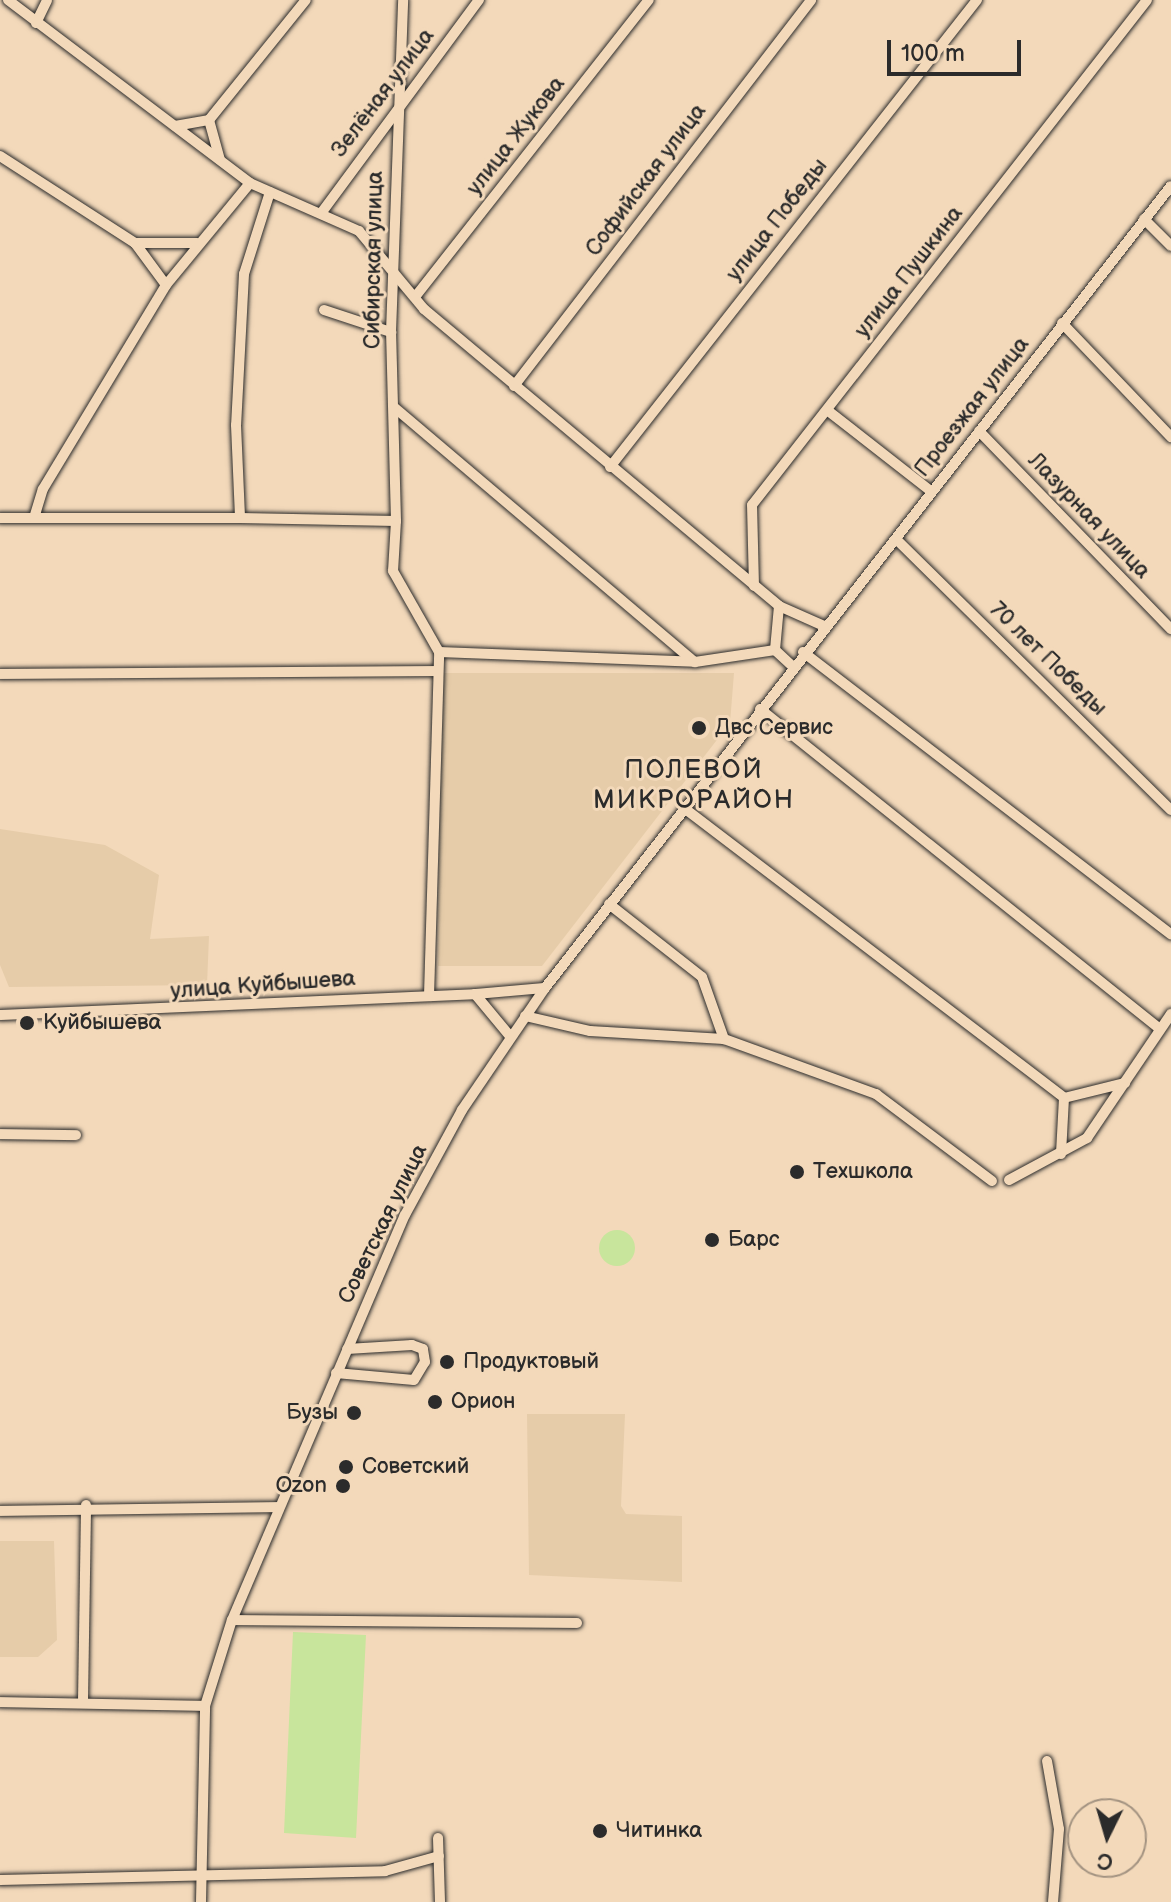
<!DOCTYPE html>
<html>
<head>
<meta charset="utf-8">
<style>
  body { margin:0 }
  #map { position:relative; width:1171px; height:1902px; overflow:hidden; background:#f3d9ba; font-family:"Balsamiq Sans",sans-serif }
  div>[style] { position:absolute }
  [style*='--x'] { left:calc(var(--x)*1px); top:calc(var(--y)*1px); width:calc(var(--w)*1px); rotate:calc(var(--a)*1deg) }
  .built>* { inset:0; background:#e6cca9 }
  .green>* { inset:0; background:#c8e59c }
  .round { border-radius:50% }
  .roads { filter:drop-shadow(0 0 2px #2b2b2b) drop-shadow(0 0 2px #2b2b2b) }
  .minor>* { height:10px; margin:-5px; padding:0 5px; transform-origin:5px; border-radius:5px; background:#f3d9ba }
  .dots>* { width:22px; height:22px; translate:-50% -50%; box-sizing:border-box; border:4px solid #f3d9ba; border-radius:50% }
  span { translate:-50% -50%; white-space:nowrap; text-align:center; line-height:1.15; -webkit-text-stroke:6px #f3d9ba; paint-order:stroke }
  .street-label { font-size:22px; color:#2b2b2b }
  .poi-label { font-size:22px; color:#2b2b2b }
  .left { translate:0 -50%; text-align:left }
  .right { translate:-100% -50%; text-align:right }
  .quarter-label { font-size:26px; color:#2b2b2b; letter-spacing:2px }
  .north { position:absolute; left:1067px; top:1798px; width:80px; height:80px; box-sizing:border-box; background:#f3d9ba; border:2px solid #a39381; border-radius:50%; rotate:185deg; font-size:22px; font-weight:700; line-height:32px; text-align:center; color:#2b2b2b }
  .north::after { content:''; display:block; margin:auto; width:28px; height:36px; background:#2b2b2b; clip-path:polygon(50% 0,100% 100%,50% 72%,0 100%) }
  .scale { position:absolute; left:887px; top:40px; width:134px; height:36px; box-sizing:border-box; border:4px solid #2b2b2b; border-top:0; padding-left:10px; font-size:24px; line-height:28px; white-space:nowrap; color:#2b2b2b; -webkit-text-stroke:6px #f3d9ba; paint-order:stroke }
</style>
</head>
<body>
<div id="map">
  <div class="built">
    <div style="clip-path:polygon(441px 673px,734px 673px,730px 723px,542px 966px,438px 966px)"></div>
    <div style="clip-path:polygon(0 829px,105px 845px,159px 875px,150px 939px,209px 936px,207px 985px,9px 987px,0 965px)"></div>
    <div style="clip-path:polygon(527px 1414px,625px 1414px,621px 1506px,626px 1514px,682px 1516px,682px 1582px,529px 1575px)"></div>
    <div style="clip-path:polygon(0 1541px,54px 1541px,57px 1640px,38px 1657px,0 1657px)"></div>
  </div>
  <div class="green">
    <div class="round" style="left:599px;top:1230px;width:36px;height:36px"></div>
    <div style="clip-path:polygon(293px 1632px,366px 1635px,356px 1838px,284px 1833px)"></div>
  </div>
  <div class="roads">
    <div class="minor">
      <div style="--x:8;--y:0;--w:303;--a:37.1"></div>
      <div style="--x:250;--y:183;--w:119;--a:23.8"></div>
      <div style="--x:359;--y:231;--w:102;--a:50.2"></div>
      <div style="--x:424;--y:309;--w:463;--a:39.9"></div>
      <div style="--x:779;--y:606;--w:44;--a:95.2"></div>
      <div style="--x:36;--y:23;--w:25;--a:-64"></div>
      <div style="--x:209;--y:120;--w:41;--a:74.6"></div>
      <div style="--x:175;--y:126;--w:35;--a:-10"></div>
      <div style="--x:209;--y:120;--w:154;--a:-51.1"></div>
      <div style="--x:0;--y:156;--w:161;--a:32.8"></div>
      <div style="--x:135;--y:243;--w:52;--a:53.6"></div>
      <div style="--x:270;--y:192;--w:86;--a:107.6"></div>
      <div style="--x:244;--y:274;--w:151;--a:93"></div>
      <div style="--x:236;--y:425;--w:93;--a:87.5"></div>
      <div style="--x:240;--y:518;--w:156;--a:1.1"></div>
      <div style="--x:396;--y:521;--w:50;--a:93.4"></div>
      <div style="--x:393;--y:571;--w:93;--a:60.4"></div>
      <div style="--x:439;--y:652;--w:256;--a:2.2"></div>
      <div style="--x:695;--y:662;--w:81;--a:-8.5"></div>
      <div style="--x:775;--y:650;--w:23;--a:43"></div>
      <div style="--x:322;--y:212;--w:264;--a:-53.5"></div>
      <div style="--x:1144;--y:219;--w:38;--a:45"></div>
      <div style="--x:135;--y:243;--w:62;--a:0"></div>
      <div style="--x:415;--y:297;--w:378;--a:-51.8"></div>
      <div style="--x:324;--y:310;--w:71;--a:18.2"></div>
      <div style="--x:1062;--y:323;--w:158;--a:46.3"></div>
      <div style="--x:514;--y:386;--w:487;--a:-52.4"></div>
      <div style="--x:395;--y:408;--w:393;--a:40.3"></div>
      <div style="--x:827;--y:410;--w:133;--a:38"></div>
      <div style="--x:979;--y:431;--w:276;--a:45.9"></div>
      <div style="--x:610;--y:467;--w:594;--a:-51.84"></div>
      <div style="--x:0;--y:518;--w:240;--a:0"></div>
      <div style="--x:34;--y:518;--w:30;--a:-73"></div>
      <div style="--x:43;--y:489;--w:238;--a:-58.9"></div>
      <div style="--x:166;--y:285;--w:132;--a:-50.5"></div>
      <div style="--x:396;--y:521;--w:189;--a:-91.5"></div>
      <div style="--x:391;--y:332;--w:332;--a:-87.9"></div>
      <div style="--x:896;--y:539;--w:386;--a:44.6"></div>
      <div style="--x:754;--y:586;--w:81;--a:-91.4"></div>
      <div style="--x:752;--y:505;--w:641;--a:-51.97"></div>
      <div style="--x:779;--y:606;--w:49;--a:24"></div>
      <div style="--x:803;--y:652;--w:464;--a:37.5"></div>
      <div style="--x:0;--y:674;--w:435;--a:-0.4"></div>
      <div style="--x:760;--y:709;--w:512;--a:38.66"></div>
      <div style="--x:684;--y:808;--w:478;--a:37.3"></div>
      <div style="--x:1064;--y:1098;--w:56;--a:93.1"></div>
      <div style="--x:609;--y:904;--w:118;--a:38.1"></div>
      <div style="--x:702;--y:977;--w:66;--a:70.5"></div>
      <div style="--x:475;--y:994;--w:70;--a:-4.9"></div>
      <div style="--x:429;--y:996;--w:344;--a:-88.3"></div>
      <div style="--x:0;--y:1015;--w:475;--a:-2.5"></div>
      <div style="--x:475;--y:994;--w:53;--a:50.3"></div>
      <div style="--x:525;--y:1016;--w:67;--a:13"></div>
      <div style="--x:590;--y:1031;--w:134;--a:3.4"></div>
      <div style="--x:724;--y:1039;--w:162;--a:19.9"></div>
      <div style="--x:876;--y:1094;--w:145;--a:36.9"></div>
      <div style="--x:1064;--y:1098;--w:63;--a:-13.8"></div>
      <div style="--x:0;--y:1134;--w:76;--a:0.8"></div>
      <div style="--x:1009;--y:1180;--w:89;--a:-28.3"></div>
      <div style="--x:1087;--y:1138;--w:150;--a:-55.9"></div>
      <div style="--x:336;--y:1373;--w:78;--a:5.1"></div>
      <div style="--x:414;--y:1380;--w:21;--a:-59"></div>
      <div style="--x:425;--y:1362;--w:13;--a:-99"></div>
      <div style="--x:423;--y:1349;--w:12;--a:-160"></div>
      <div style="--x:412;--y:1345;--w:65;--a:176.5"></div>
      <div style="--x:0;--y:1511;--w:278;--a:-0.8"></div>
      <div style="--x:232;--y:1620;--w:345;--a:0.5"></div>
      <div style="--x:83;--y:1701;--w:196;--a:-89.1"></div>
      <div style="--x:0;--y:1702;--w:205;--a:1.1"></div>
      <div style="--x:1047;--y:1761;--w:69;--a:80"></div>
      <div style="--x:1059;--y:1829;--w:73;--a:94.7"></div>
      <div style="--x:438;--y:1838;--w:64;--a:88.2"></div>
      <div style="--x:0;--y:1880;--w:385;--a:-1.3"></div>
      <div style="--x:385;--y:1871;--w:56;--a:-15.5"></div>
      <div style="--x:201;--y:1902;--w:196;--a:-88.8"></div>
      <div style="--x:205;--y:1706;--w:90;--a:-72.6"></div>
      <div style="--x:232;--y:1620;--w:440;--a:-66.9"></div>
      <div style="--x:405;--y:1215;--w:119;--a:-61.5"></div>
      <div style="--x:462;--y:1110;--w:148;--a:-55.8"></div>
      <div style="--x:545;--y:988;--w:1017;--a:-52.03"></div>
    </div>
  </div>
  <div class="dots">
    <div style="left:699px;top:728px;background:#2b2b2b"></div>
    <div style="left:27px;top:1023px;background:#2b2b2b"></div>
    <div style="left:797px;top:1172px;background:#2b2b2b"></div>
    <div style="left:712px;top:1240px;background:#2b2b2b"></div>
    <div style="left:447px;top:1362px;background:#2b2b2b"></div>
    <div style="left:435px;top:1402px;background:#2b2b2b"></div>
    <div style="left:354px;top:1413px;background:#2b2b2b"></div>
    <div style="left:346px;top:1467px;background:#2b2b2b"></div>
    <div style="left:343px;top:1486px;background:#2b2b2b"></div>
    <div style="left:600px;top:1831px;background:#2b2b2b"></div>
  </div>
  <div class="street-label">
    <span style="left:383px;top:93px;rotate:-53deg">Зелёная улица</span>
    <span style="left:516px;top:136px;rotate:-52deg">улица Жукова</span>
    <span style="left:646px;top:180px;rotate:-53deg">Софийская улица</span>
    <span style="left:777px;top:220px;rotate:-52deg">улица Победы</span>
    <span style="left:374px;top:260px;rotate:-89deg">Сибирская улица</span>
    <span style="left:909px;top:272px;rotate:-52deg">улица Пушкина</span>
    <span style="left:972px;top:407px;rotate:-52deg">Проезжая улица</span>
    <span style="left:1089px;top:516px;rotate:46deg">Лазурная улица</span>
    <span style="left:1048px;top:659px;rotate:44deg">70 лет Победы</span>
    <span style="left:263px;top:985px;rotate:-4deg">улица Куйбышева</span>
    <span style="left:383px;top:1224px;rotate:-64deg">Советская улица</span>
  </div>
  <div class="poi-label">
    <span class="left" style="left:715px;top:728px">Двс Сервис</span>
    <span class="left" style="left:43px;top:1023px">Куйбышева</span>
    <span class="left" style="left:813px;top:1172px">Техшкола</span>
    <span class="left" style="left:728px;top:1240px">Барс</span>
    <span class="left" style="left:463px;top:1362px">Продуктовый</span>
    <span class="left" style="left:451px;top:1402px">Орион</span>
    <span class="right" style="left:338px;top:1413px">Бузы</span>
    <span class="left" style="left:362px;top:1467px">Советский</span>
    <span class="right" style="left:327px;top:1486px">Ozon</span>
    <span class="left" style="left:616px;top:1831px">Читинка</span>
  </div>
  <div class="quarter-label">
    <span style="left:694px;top:786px">ПОЛЕВОЙ<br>МИКРОРАЙОН</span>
  </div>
  <div class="north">С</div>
  <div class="scale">100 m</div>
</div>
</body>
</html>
